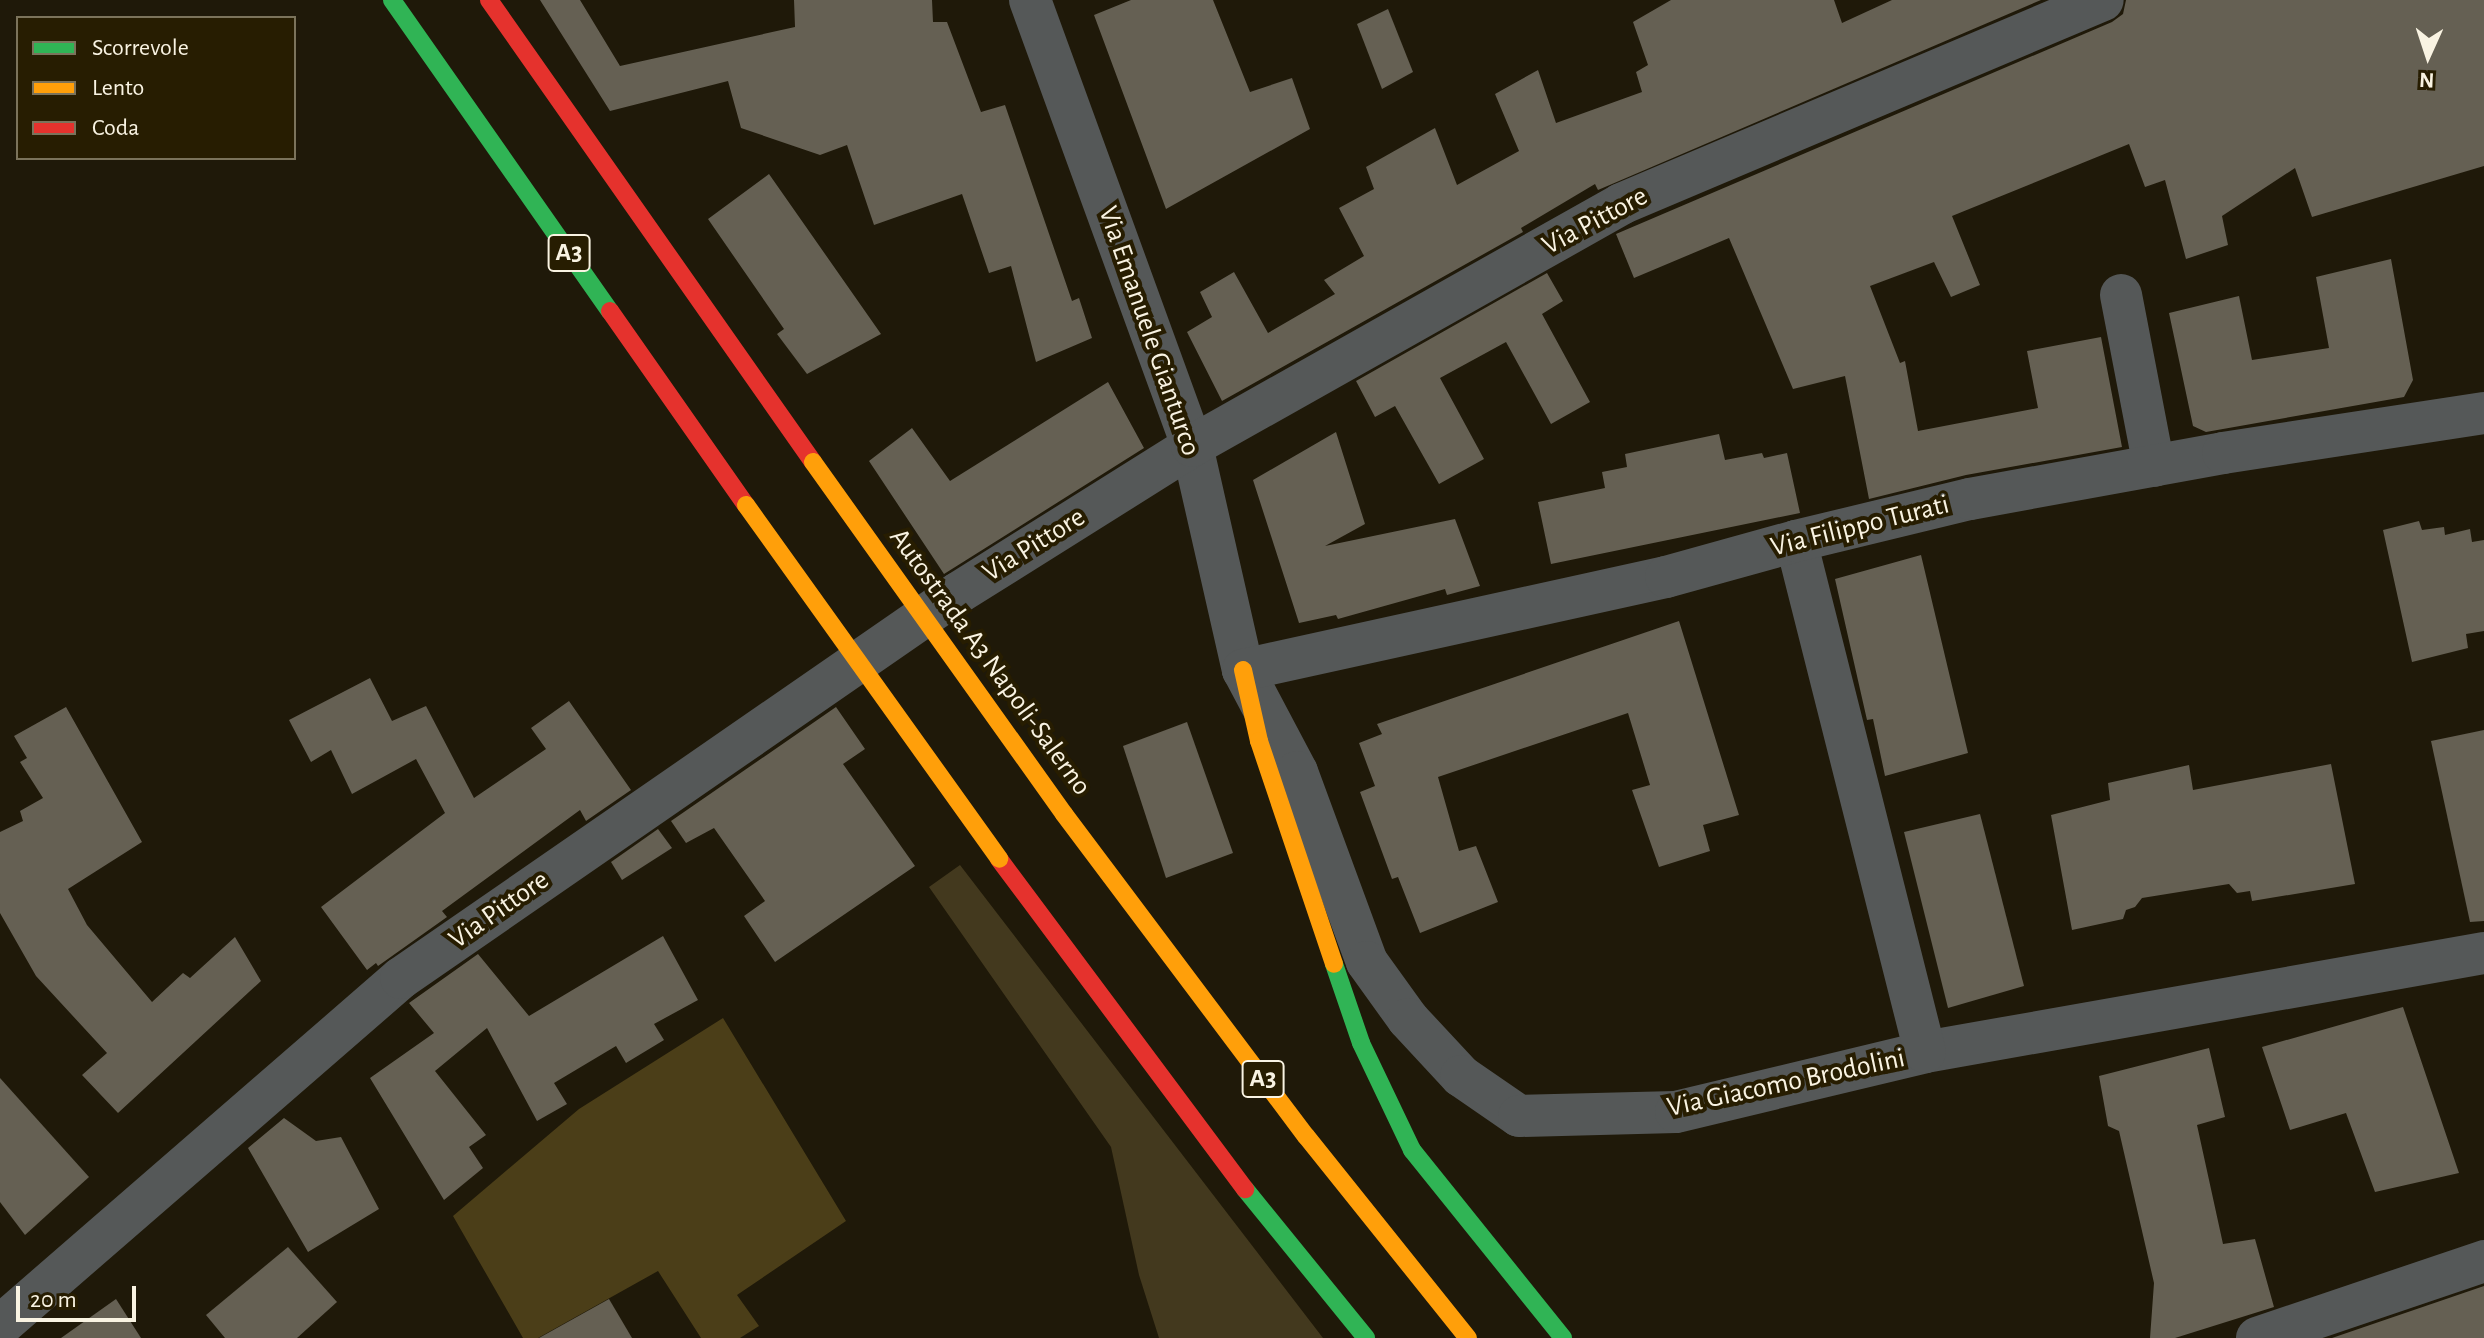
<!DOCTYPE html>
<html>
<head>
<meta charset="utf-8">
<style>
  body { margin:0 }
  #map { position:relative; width:2484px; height:1338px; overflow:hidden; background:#1f1909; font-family:"Alegreya Sans",sans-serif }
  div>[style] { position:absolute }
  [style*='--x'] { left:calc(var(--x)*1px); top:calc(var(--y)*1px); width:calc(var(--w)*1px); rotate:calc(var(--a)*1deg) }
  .green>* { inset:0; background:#43391e }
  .forest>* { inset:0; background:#4b3e18 }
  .building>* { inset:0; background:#656053 }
  .street>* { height:42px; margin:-21px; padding:0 21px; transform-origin:21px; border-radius:21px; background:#555858 }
  .fast>* { height:18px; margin:-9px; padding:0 9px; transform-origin:9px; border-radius:9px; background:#30b455 }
  .slow>* { height:18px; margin:-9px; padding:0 9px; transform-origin:9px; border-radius:9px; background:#ff9f0a }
  .jam>* { height:18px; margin:-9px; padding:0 9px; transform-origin:9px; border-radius:9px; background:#e5322d }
  .slow-bridge>* { height:18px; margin:-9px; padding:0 9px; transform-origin:9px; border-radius:9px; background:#ff9f0a }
  span { translate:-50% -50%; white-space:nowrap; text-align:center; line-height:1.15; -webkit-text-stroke:8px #271d01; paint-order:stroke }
  .shield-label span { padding:2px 6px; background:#271d01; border:2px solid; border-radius:6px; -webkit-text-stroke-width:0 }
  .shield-label { font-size:26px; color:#f9f3e2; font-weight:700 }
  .street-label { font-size:28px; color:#f9f3e2 }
  .legend { position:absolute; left:16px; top:16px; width:280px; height:144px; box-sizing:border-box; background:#271d01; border:2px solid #7b735b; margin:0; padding:10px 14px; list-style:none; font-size:24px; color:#f9f3e2 }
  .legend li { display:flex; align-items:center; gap:16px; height:40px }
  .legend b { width:40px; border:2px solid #7b735b }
  .north { position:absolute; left:2388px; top:16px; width:80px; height:80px; -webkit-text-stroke:6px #271d01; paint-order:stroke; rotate:183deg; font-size:22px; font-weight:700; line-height:32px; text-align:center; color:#f9f3e2 }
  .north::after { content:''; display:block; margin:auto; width:28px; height:36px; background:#f9f3e2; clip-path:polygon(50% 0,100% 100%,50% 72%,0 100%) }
  .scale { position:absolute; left:16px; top:1286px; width:120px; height:36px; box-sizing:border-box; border:4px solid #f9f3e2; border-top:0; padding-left:10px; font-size:24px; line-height:28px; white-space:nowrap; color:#f9f3e2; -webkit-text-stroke:6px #271d01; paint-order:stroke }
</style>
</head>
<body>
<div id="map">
  <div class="green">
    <div style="clip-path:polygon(960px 865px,1323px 1338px,1159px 1338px,1139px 1275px,1111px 1147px,929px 887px)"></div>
  </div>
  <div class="forest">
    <div style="clip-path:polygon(723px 1018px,846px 1221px,737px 1295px,759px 1326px,740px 1338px,701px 1338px,658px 1271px,538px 1338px,523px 1338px,453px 1216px,579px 1109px)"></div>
  </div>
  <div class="building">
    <div style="clip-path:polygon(540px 0,580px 0,620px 66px,795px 27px,794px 0,932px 0,933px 22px,947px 22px,981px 112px,1005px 105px,1072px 301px,1079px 298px,1092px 338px,1036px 362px,1011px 266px,989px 273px,962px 194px,874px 225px,847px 145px,820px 155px,741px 128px,728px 81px,610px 111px)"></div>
    <div style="clip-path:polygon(1131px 0,1213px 0,1250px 92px,1292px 78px,1310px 129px,1166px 209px,1094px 15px)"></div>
    <div style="clip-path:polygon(1671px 0,1834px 0,1842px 23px,1892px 0,2041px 0,1598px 190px,1595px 184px,1521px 228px,1523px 232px,1222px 401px,1187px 332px,1212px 317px,1200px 292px,1234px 272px,1268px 333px,1335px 294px,1324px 280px,1364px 256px,1339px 208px,1374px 189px,1366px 167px,1435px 128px,1457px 185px,1519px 151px,1495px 94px,1538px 70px,1556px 123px,1642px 92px,1636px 72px,1648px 65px,1633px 22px)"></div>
    <div style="clip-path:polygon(2126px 0,2484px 0,2484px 166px,2312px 217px,2295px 168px,2222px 216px,2228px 245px,2186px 259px,2165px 180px,2145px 187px,2129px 144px,1952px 216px,1980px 285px,1951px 297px,1934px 262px,1870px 286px,1900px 363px,1905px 361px,1918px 431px,2038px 408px,2027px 351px,2101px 337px,2122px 447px,1966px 475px,1869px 499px,1845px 376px,1793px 389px,1729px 238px,1634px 278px,1616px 234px,2112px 22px,2123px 14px)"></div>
    <div style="clip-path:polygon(1388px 9px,1413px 72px,1382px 89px,1357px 24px)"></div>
    <div style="clip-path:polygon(769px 174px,881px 334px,807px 374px,777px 334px,784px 329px,708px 219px)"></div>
    <div style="clip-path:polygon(2391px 259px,2413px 380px,2404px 397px,2206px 432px,2193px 426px,2169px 313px,2239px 296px,2252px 360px,2329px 348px,2316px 277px)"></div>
    <div style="clip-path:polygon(1547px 273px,1563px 301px,1542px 314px,1590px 402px,1551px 424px,1506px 342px,1440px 378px,1484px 459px,1439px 484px,1395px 406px,1375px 417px,1356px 381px)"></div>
    <div style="clip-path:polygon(1108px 382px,1144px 448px,944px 574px,869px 461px,912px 428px,950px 481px)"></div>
    <div style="clip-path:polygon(1336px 432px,1365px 524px,1325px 546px,1455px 519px,1480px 586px,1447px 595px,1445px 589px,1338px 619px,1336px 615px,1299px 623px,1253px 480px)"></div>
    <div style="clip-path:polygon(1719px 434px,1725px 460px,1762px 453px,1764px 458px,1787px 453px,1800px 513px,1551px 564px,1538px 502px,1605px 488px,1602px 472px,1627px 467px,1625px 454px)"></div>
    <div style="clip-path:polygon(2419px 521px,2422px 530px,2444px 527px,2445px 535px,2470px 529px,2472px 542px,2484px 540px,2484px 631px,2466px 634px,2468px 648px,2412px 662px,2383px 530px)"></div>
    <div style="clip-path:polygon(1921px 555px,1968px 753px,1885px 776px,1873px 719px,1867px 720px,1835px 579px)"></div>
    <div style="clip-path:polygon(1679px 621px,1739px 815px,1703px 825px,1710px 851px,1659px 867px,1632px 790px,1650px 785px,1628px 713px,1438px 777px,1459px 851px,1476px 846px,1498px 902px,1420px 933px,1398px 877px,1392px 879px,1360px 792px,1375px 786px,1359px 743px,1382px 734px,1377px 724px)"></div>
    <div style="clip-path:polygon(370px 678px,392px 721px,426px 706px,474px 798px,546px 749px,531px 728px,569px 701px,631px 790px,586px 821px,580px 810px,442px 911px,447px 917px,378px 966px,376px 963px,367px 970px,321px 907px,445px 813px,416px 759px,352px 794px,331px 750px,311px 762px,289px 720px)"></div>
    <div style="clip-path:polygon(66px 707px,142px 842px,68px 889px,87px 925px,152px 1002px,183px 973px,190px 978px,235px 937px,261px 981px,118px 1113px,82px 1075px,107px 1053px,36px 976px,0 913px,0 832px,23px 821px,20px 811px,43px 798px,20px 762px,27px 758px,14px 736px)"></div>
    <div style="clip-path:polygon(836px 707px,865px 749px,843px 764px,915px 866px,775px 962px,744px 916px,765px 901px,714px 828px,686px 843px,671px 821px)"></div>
    <div style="clip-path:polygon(1187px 722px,1233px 853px,1166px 878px,1123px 746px)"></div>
    <div style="clip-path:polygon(2484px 730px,2484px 921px,2470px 922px,2431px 741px)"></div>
    <div style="clip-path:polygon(2331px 764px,2355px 884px,2252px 901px,2250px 891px,2237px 893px,2229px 884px,2142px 898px,2135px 907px,2126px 910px,2123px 919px,2072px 930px,2051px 815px,2110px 800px,2108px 783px,2189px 765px,2193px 790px)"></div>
    <div style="clip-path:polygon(1980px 814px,2024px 986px,1948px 1008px,1904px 832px)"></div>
    <div style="clip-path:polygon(658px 829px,672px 848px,622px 880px,611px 862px)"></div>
    <div style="clip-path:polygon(663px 936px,698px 1000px,654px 1024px,664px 1040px,626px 1063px,616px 1046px,554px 1083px,567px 1104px,537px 1121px,487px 1028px,435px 1071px,486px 1135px,469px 1147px,483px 1168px,444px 1200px,370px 1078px,434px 1033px,409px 1003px,478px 954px,529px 1016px)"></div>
    <div style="clip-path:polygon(2403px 1007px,2459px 1173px,2375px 1192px,2346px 1113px,2290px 1130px,2262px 1047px)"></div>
    <div style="clip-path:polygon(2209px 1048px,2225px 1117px,2197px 1125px,2223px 1244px,2255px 1239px,2274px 1307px,2175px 1338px,2150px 1338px,2154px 1283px,2119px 1131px,2108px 1126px,2099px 1076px)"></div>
    <div style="clip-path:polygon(0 1078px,89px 1177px,25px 1235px,0 1202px)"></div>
    <div style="clip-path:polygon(284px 1118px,316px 1141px,341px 1137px,379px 1209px,308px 1252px,248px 1148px)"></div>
    <div style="clip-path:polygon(288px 1247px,337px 1302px,297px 1338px,225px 1338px,206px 1315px)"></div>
    <div style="clip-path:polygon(2484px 1286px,2484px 1338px,2332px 1338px)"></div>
    <div style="clip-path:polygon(116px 1299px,141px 1338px,61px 1338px)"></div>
    <div style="clip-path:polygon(609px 1299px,632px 1338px,539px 1338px)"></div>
  </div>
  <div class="street">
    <div style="--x:1030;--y:0;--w:475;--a:70"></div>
    <div style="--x:1192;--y:446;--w:230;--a:77.2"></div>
    <div style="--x:1243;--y:670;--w:115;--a:62.1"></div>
    <div style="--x:1297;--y:772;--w:202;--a:69.8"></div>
    <div style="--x:1367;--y:962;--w:70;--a:54.3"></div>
    <div style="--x:1408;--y:1019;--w:78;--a:47.1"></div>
    <div style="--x:1461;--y:1076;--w:70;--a:34.6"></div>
    <div style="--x:1519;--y:1116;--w:157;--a:-1.5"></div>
    <div style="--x:1676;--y:1112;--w:256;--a:-13.5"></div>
    <div style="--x:1925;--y:1052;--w:568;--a:-10.04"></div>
    <div style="--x:2121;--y:295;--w:174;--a:79.1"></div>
    <div style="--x:1796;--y:541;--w:527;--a:75.83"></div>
    <div style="--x:1243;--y:670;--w:433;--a:-12.4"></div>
    <div style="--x:1666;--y:577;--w:135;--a:-15.5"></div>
    <div style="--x:1796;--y:541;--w:179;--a:-13.6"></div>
    <div style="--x:1970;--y:499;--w:257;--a:-10.3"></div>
    <div style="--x:2223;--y:453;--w:264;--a:-8.7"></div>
    <div style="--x:0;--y:1326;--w:531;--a:-40.95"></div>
    <div style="--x:401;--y:978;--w:677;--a:-34.65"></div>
    <div style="--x:958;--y:593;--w:276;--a:-32.1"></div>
    <div style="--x:1192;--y:446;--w:493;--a:-29.4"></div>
    <div style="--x:1621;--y:204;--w:523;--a:-22.94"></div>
    <div style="--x:2257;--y:1338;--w:240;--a:-18.7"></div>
  </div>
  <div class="fast">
    <div style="--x:392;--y:0;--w:380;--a:55"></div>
    <div style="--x:1334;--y:964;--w:83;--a:71.1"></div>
    <div style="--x:1361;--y:1043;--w:119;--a:64.5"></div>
    <div style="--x:1412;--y:1150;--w:241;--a:51.2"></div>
    <div style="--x:1245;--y:1189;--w:192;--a:50.9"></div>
  </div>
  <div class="slow">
    <div style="--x:1243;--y:670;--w:73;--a:77.3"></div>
    <div style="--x:1259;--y:741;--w:235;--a:71.4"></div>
    <div style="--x:1064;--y:814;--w:403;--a:53.1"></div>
    <div style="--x:1306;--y:1136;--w:259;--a:51.3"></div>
  </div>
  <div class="jam">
    <div style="--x:489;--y:0;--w:564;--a:54.96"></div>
    <div style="--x:610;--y:311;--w:237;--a:55"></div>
    <div style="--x:999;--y:859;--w:412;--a:53.3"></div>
  </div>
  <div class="slow-bridge">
    <div style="--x:813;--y:462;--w:432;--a:54.5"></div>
    <div style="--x:746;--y:505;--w:435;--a:54.4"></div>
  </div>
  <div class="shield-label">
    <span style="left:569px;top:253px">A3</span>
    <span style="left:1263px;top:1079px">A3</span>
  </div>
  <div class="street-label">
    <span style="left:1595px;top:221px;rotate:-28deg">Via Pittore</span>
    <span style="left:1149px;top:331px;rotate:71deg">Via Emanuele Gianturco</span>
    <span style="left:1860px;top:526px;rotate:-14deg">Via Filippo Turati</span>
    <span style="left:1034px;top:545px;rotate:-32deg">Via Pittore</span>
    <span style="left:990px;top:662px;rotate:54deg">Autostrada A3 Napoli-Salerno</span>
    <span style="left:499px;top:910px;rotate:-35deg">Via Pittore</span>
    <span style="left:1786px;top:1083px;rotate:-12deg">Via Giacomo Brodolini</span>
  </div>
  <ul class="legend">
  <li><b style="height:10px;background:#30b455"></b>Scorrevole</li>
  <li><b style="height:10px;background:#ff9f0a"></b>Lento</li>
  <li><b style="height:10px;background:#e5322d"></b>Coda</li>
  </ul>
  <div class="north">N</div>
  <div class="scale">20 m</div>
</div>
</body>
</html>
